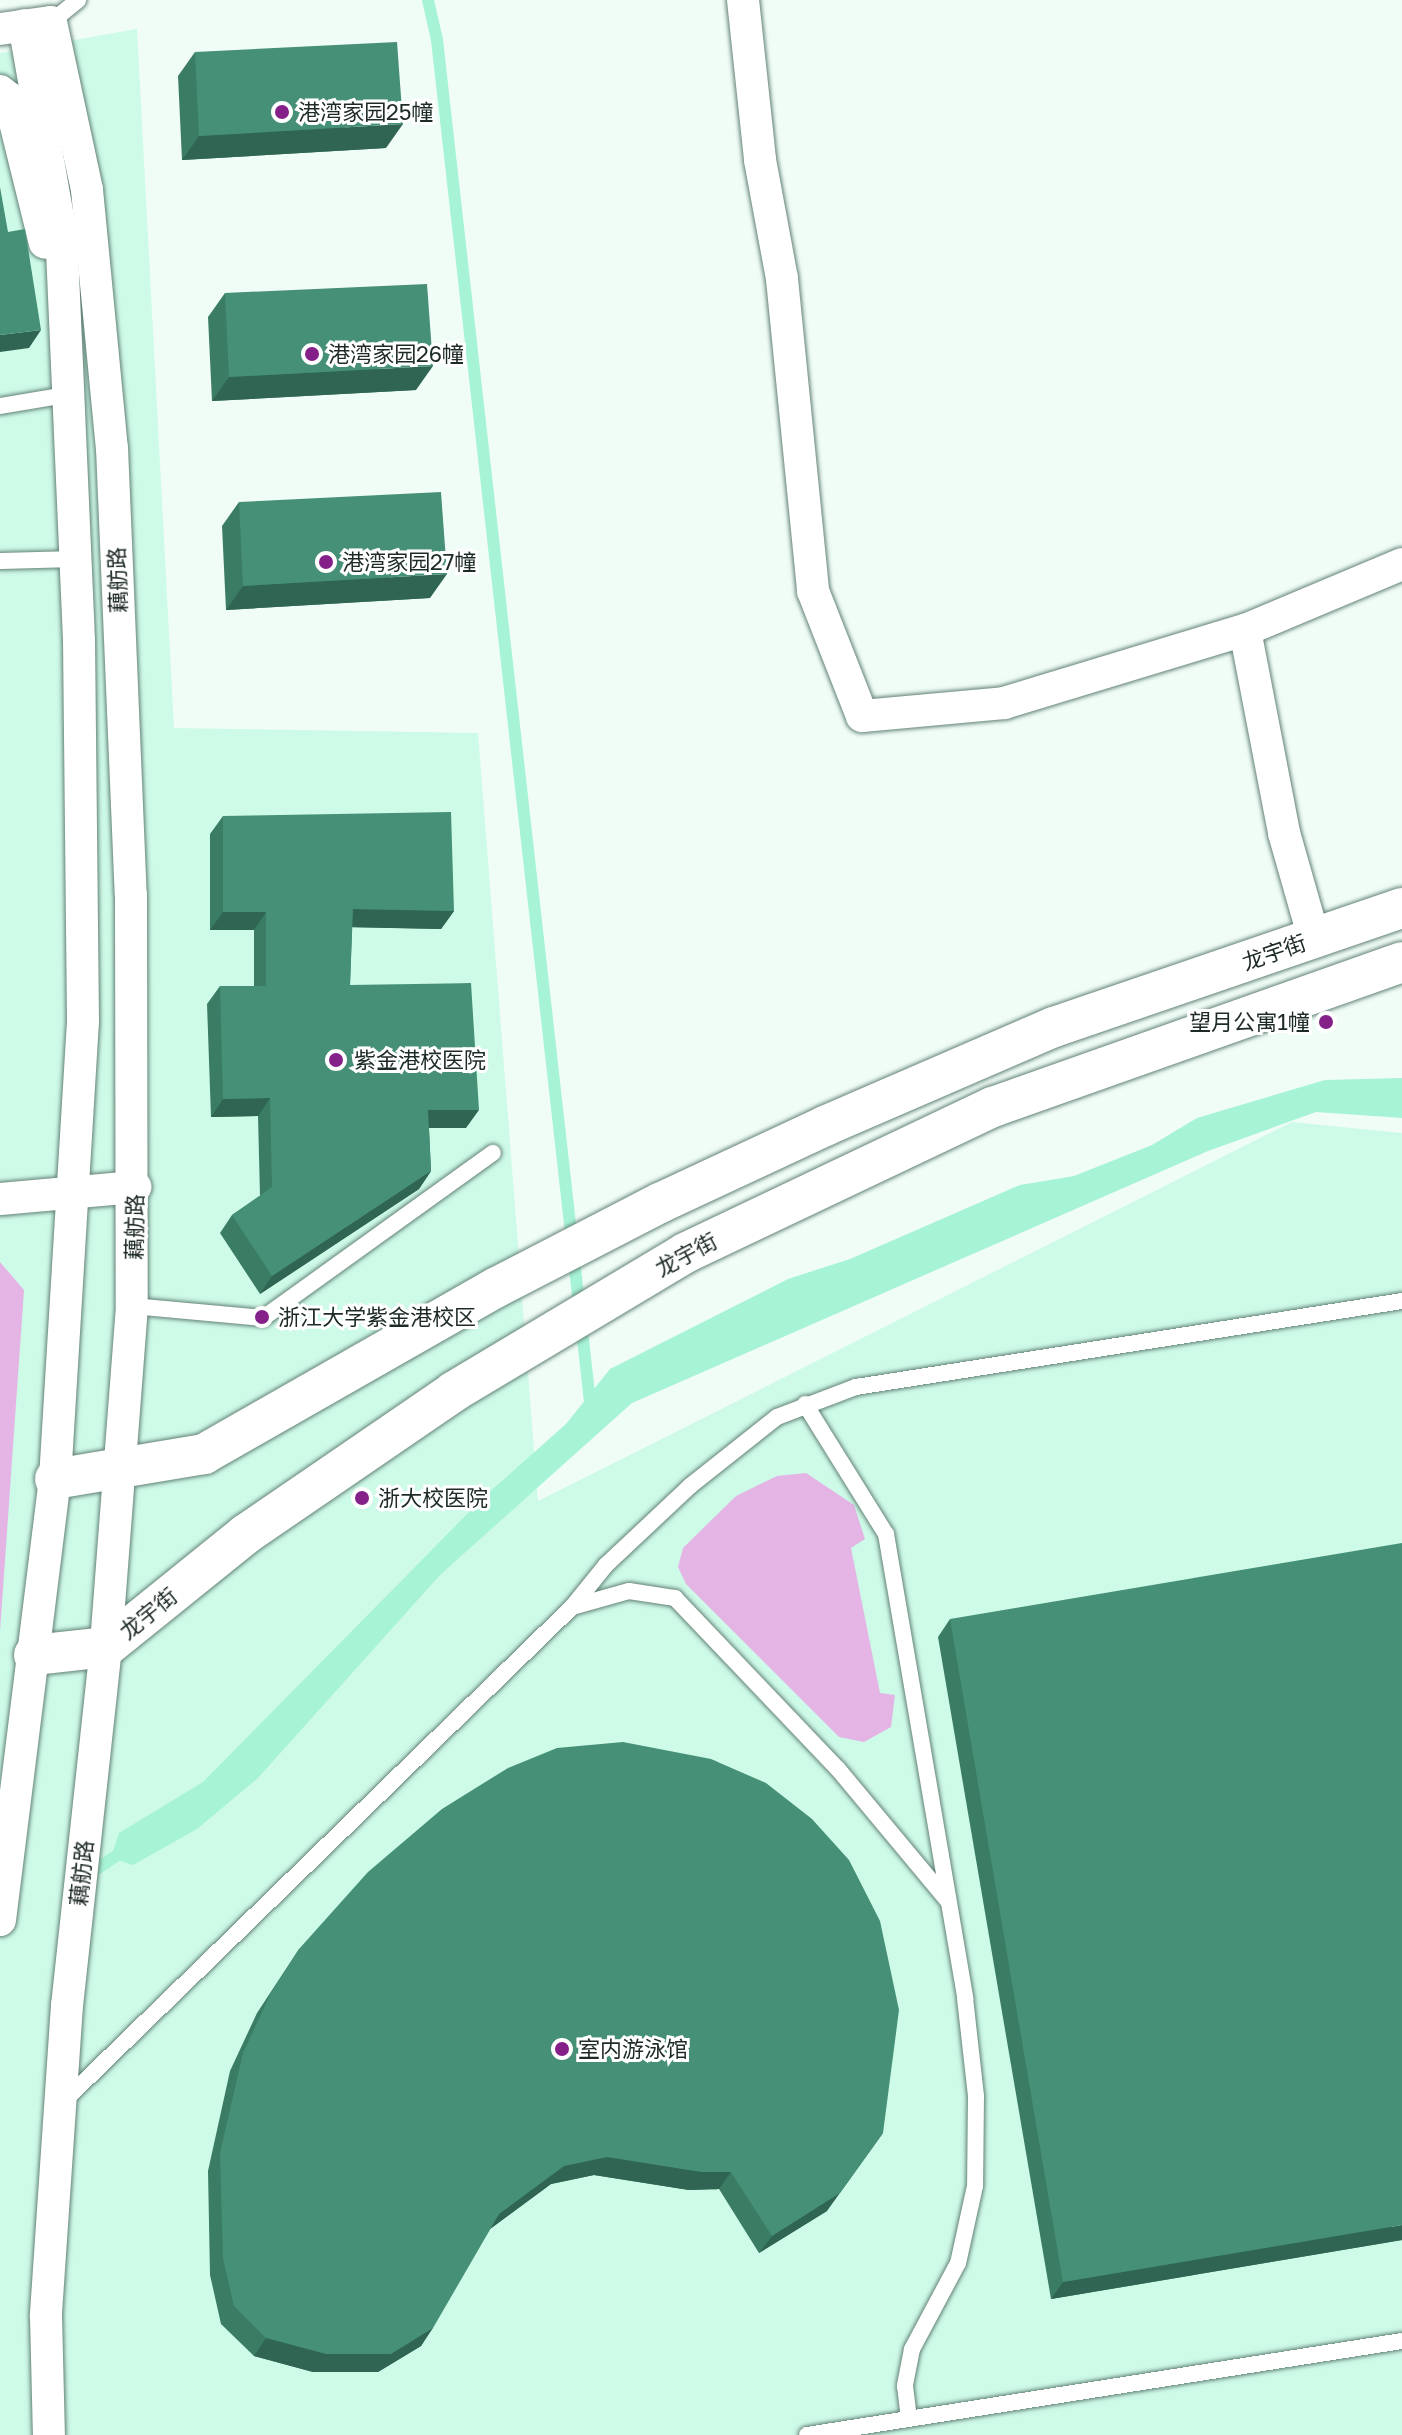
<!DOCTYPE html>
<html>
<head>
<meta charset="utf-8">
<style>
  body { margin:0 }
  #map { position:relative; width:1402px; height:2435px; overflow:hidden; background:#f0fdf7; font-family:"Golos Text","Noto Sans SC",sans-serif }
  div>[style] { position:absolute }
  [style*='--x'] { left:calc(var(--x)*1px); top:calc(var(--y)*1px); width:calc(var(--w)*1px); rotate:calc(var(--a)*1deg) }
  .built>* { inset:0; background:#cefae8 }
  .green>* { inset:0; background:#e4b4e4 }
  .water>* { inset:0; background:#a7f3d6 }
  .stream>* { height:12px; margin:-6px; padding:0 6px; transform-origin:6px; border-radius:6px; background:#a7f3d6 }
  .roads { filter:drop-shadow(0 0 2px #638276) drop-shadow(0 0 2px #638276) }
  .service>* { height:16px; margin:-8px; padding:0 8px; transform-origin:8px; border-radius:8px; background:#fff }
  .minor>* { height:32px; margin:-16px; padding:0 16px; transform-origin:16px; border-radius:16px; background:#fff }
  .tertiary>* { height:40px; margin:-20px; padding:0 20px; transform-origin:20px; border-radius:20px; background:#fff }
  .wall>* { inset:0; background:#3b7c65 }
  .shaded-wall>* { inset:0; background:#306553 }
  .building>* { inset:0; background:#459076 }
  .dots>* { width:22px; height:22px; translate:-50% -50%; box-sizing:border-box; border:4px solid #fff; border-radius:50% }
  span { translate:-50% -50%; white-space:nowrap; text-align:center; line-height:1.15; -webkit-text-stroke:6px #fff; paint-order:stroke }
  .poi-label { font-size:22px; color:#1d2a25 }
  .left { translate:0 -50%; text-align:left }
  .right { translate:-100% -50%; text-align:right }
  .street-label { font-size:22px; color:#1d2a25 }
</style>
</head>
<body>
<div id="map">
  <div class="built">
    <div style="clip-path:polygon(137px 29px,174px 728px,478px 733px,538px 1501px,1292px 1122px,1402px 1133px,1402px 2435px,0 2435px,0 53px)"></div>
  </div>
  <div class="green">
    <div style="clip-path:polygon(0 1262px,24px 1290px,0 1631px)"></div>
    <div style="clip-path:polygon(806px 1473px,854px 1505px,865px 1539px,851px 1548px,880px 1693px,895px 1695px,891px 1727px,864px 1742px,839px 1737px,686px 1584px,678px 1567px,683px 1548px,736px 1496px,777px 1476px)"></div>
  </div>
  <div class="water">
    <div style="clip-path:polygon(1402px 1078px,1402px 1118px,1316px 1112px,1208px 1151px,632px 1403px,440px 1575px,257px 1779px,197px 1829px,133px 1865px,111px 1858px,119px 1833px,203px 1782px,485px 1496px,566px 1424px,610px 1369px,788px 1279px,850px 1259px,1020px 1185px,1074px 1176px,1152px 1145px,1197px 1118px,1325px 1080px)"></div>
  </div>
  <div class="stream">
    <div style="--x:428;--y:0;--w:41;--a:77.3"></div>
    <div style="--x:437;--y:40;--w:1380;--a:83.59"></div>
    <div style="--x:98;--y:1868;--w:30;--a:-34"></div>
  </div>
  <div class="roads">
    <div class="service">
      <div style="--x:51;--y:22;--w:35;--a:-39"></div>
      <div style="--x:0;--y:406;--w:67;--a:-9.5"></div>
      <div style="--x:0;--y:561;--w:76;--a:-1.5"></div>
      <div style="--x:132;--y:1306;--w:132;--a:5.2"></div>
      <div style="--x:263;--y:1318;--w:283;--a:-35.7"></div>
      <div style="--x:805;--y:1404;--w:153;--a:58.1"></div>
      <div style="--x:886;--y:1534;--w:471;--a:80.3"></div>
      <div style="--x:965;--y:1998;--w:99;--a:83.6"></div>
      <div style="--x:976;--y:2096;--w:90;--a:90.6"></div>
      <div style="--x:975;--y:2186;--w:79;--a:102.4"></div>
      <div style="--x:958;--y:2263;--w:98;--a:118.1"></div>
      <div style="--x:912;--y:2349;--w:38;--a:101"></div>
      <div style="--x:905;--y:2386;--w:33;--a:83"></div>
      <div style="--x:572;--y:1607;--w:59;--a:-15.7"></div>
      <div style="--x:629;--y:1591;--w:47;--a:8.7"></div>
      <div style="--x:675;--y:1598;--w:236;--a:46.4"></div>
      <div style="--x:838;--y:1769;--w:172;--a:50.2"></div>
      <div style="--x:62;--y:2103;--w:711;--a:-44.2"></div>
      <div style="--x:572;--y:1607;--w:54;--a:-51"></div>
      <div style="--x:606;--y:1565;--w:115;--a:-43.2"></div>
      <div style="--x:690;--y:1486;--w:111;--a:-38.4"></div>
      <div style="--x:777;--y:1417;--w:85;--a:-20.8"></div>
      <div style="--x:856;--y:1387;--w:553;--a:-8.95"></div>
      <div style="--x:807;--y:2435;--w:602;--a:-8.98"></div>
    </div>
    <div class="minor">
      <div style="--x:743;--y:0;--w:161;--a:83.9"></div>
      <div style="--x:760;--y:160;--w:121;--a:79.5"></div>
      <div style="--x:782;--y:279;--w:314;--a:84.3"></div>
      <div style="--x:813;--y:591;--w:134;--a:68.6"></div>
      <div style="--x:862;--y:716;--w:143;--a:-5.2"></div>
      <div style="--x:1004;--y:703;--w:252;--a:-16.9"></div>
      <div style="--x:1245;--y:630;--w:170;--a:-22.8"></div>
      <div style="--x:0;--y:29;--w:51;--a:-7.8"></div>
      <div style="--x:51;--y:22;--w:172;--a:77.9"></div>
      <div style="--x:87;--y:190;--w:259;--a:84.5"></div>
      <div style="--x:112;--y:448;--w:447;--a:87.6"></div>
      <div style="--x:131;--y:895;--w:411;--a:89.9"></div>
      <div style="--x:132;--y:1306;--w:342;--a:94.4"></div>
      <div style="--x:106;--y:1647;--w:360;--a:96.2"></div>
      <div style="--x:67;--y:2005;--w:312;--a:93.9"></div>
      <div style="--x:46;--y:2316;--w:119;--a:88.6"></div>
      <div style="--x:0;--y:91;--w:11;--a:38"></div>
      <div style="--x:9;--y:98;--w:149;--a:76.1"></div>
      <div style="--x:1245;--y:630;--w:207;--a:79.1"></div>
      <div style="--x:1284;--y:833;--w:109;--a:74.1"></div>
      <div style="--x:0;--y:1199;--w:136;--a:-5.1"></div>
      <div style="--x:0;--y:1920;--w:444;--a:-82.9"></div>
      <div style="--x:55;--y:1479;--w:459;--a:-86.5"></div>
      <div style="--x:83;--y:1021;--w:381;--a:-90.6"></div>
      <div style="--x:79;--y:640;--w:406;--a:-92.5"></div>
      <div style="--x:61;--y:234;--w:212;--a:-100"></div>
    </div>
    <div class="tertiary">
      <div style="--x:55;--y:1479;--w:151;--a:-9.5"></div>
      <div style="--x:204;--y:1454;--w:337;--a:-29.7"></div>
      <div style="--x:497;--y:1287;--w:183;--a:-27.3"></div>
      <div style="--x:660;--y:1203;--w:182;--a:-25"></div>
      <div style="--x:825;--y:1126;--w:249;--a:-23.4"></div>
      <div style="--x:1054;--y:1027;--w:368;--a:-18.9"></div>
      <div style="--x:34;--y:1655;--w:72;--a:-6.3"></div>
      <div style="--x:106;--y:1647;--w:180;--a:-38.9"></div>
      <div style="--x:246;--y:1534;--w:251;--a:-34.4"></div>
      <div style="--x:453;--y:1392;--w:270;--a:-30.9"></div>
      <div style="--x:685;--y:1253;--w:341;--a:-25.4"></div>
      <div style="--x:993;--y:1107;--w:434;--a:-19.5"></div>
    </div>
  </div>
  <div class="wall">
    <div style="clip-path:polygon(195px 52px,386px 148px,182px 160px,178px 76px)"></div>
    <div style="clip-path:polygon(225px 293px,416px 390px,212px 401px,208px 317px)"></div>
    <div style="clip-path:polygon(239px 502px,430px 598px,226px 610px,222px 526px)"></div>
    <div style="clip-path:polygon(223px 816px,454px 911px,441px 929px,352px 927px,350px 985px,466px 1128px,429px 1128px,431px 1171px,419px 1189px,260px 1294px,220px 1233px,232px 1215px,260px 1196px,258px 1116px,211px 1117px,207px 1004px,220px 986px,254px 986px,254px 930px,210px 930px,210px 834px)"></div>
    <div style="clip-path:polygon(950px 1619px,1402px 2240px,1051px 2299px,938px 1637px)"></div>
    <div style="clip-path:polygon(299px 1949px,827px 2211px,759px 2253px,719px 2189px,689px 2190px,594px 2175px,551px 2184px,490px 2229px,421px 2346px,378px 2372px,313px 2372px,254px 2356px,221px 2324px,210px 2275px,208px 2171px,230px 2071px,257px 2013px)"></div>
  </div>
  <div class="shaded-wall">
    <div style="clip-path:polygon(403px 124px,386px 148px,182px 160px,199px 136px)"></div>
    <div style="clip-path:polygon(41px 330px,29px 348px,0 352px,0 335px)"></div>
    <div style="clip-path:polygon(433px 366px,416px 390px,212px 401px,229px 377px)"></div>
    <div style="clip-path:polygon(447px 574px,430px 598px,226px 610px,243px 586px)"></div>
    <div style="clip-path:polygon(353px 909px,454px 911px,441px 929px,340px 927px)"></div>
    <div style="clip-path:polygon(223px 912px,266px 912px,254px 930px,210px 930px)"></div>
    <div style="clip-path:polygon(270px 1098px,258px 1116px,211px 1117px,223px 1099px)"></div>
    <div style="clip-path:polygon(428px 1110px,479px 1110px,466px 1128px,415px 1128px)"></div>
    <div style="clip-path:polygon(431px 1171px,419px 1189px,260px 1294px,272px 1276px)"></div>
    <div style="clip-path:polygon(883px 2133px,827px 2211px,759px 2253px,772px 2236px)"></div>
    <div style="clip-path:polygon(607px 2157px,731px 2172px,719px 2189px,689px 2190px,594px 2175px,551px 2184px,486px 2232px,499px 2214px,564px 2166px)"></div>
    <div style="clip-path:polygon(1402px 2225px,1402px 2240px,1051px 2299px,1063px 2282px)"></div>
    <div style="clip-path:polygon(433px 2328px,421px 2346px,378px 2372px,313px 2372px,254px 2356px,266px 2338px)"></div>
  </div>
  <div class="building">
    <div style="clip-path:polygon(397px 42px,403px 124px,199px 136px,195px 52px)"></div>
    <div style="clip-path:polygon(0 187px,8px 232px,25px 229px,41px 330px,0 335px)"></div>
    <div style="clip-path:polygon(427px 284px,433px 366px,229px 377px,225px 293px)"></div>
    <div style="clip-path:polygon(441px 492px,447px 574px,243px 586px,239px 502px)"></div>
    <div style="clip-path:polygon(451px 812px,454px 911px,353px 909px,350px 985px,471px 983px,479px 1110px,428px 1110px,431px 1171px,272px 1276px,232px 1215px,272px 1187px,270px 1098px,223px 1099px,220px 986px,266px 986px,266px 912px,223px 912px,223px 816px)"></div>
    <div style="clip-path:polygon(1402px 1543px,1402px 2225px,1063px 2282px,950px 1619px)"></div>
    <div style="clip-path:polygon(623px 1742px,711px 1759px,766px 1783px,812px 1819px,849px 1860px,880px 1921px,899px 2010px,883px 2133px,840px 2193px,772px 2236px,731px 2172px,701px 2172px,607px 2157px,564px 2166px,499px 2214px,433px 2328px,391px 2354px,326px 2354px,266px 2338px,234px 2306px,223px 2258px,220px 2153px,243px 2053px,270px 1995px,299px 1949px,368px 1872px,442px 1809px,508px 1768px,557px 1748px)"></div>
  </div>
  <div class="dots">
    <div style="left:282px;top:112px;background:#852089"></div>
    <div style="left:312px;top:354px;background:#852089"></div>
    <div style="left:326px;top:562px;background:#852089"></div>
    <div style="left:1326px;top:1022px;background:#852089"></div>
    <div style="left:336px;top:1060px;background:#852089"></div>
    <div style="left:262px;top:1317px;background:#852089"></div>
    <div style="left:362px;top:1498px;background:#852089"></div>
    <div style="left:562px;top:2049px;background:#852089"></div>
  </div>
  <div class="poi-label">
    <span class="left" style="left:298px;top:112px">港湾家园25幢</span>
    <span class="left" style="left:328px;top:354px">港湾家园26幢</span>
    <span class="left" style="left:342px;top:562px">港湾家园27幢</span>
    <span class="right" style="left:1310px;top:1022px">望月公寓1幢</span>
    <span class="left" style="left:354px;top:1060px">紫金港校医院</span>
    <span class="left" style="left:278px;top:1317px">浙江大学紫金港校区</span>
    <span class="left" style="left:378px;top:1498px">浙大校医院</span>
    <span class="left" style="left:578px;top:2049px">室内游泳馆</span>
  </div>
  <div class="street-label">
    <span style="left:117px;top:580px;rotate:-92deg">藕舫路</span>
    <span style="left:1274px;top:952px;rotate:-19deg">龙宇街</span>
    <span style="left:134px;top:1227px;rotate:-89deg">藕舫路</span>
    <span style="left:686px;top:1254px;rotate:-28deg">龙宇街</span>
    <span style="left:148px;top:1613px;rotate:-39deg">龙宇街</span>
    <span style="left:81px;top:1873px;rotate:-84deg">藕舫路</span>
  </div>
</div>
</body>
</html>
